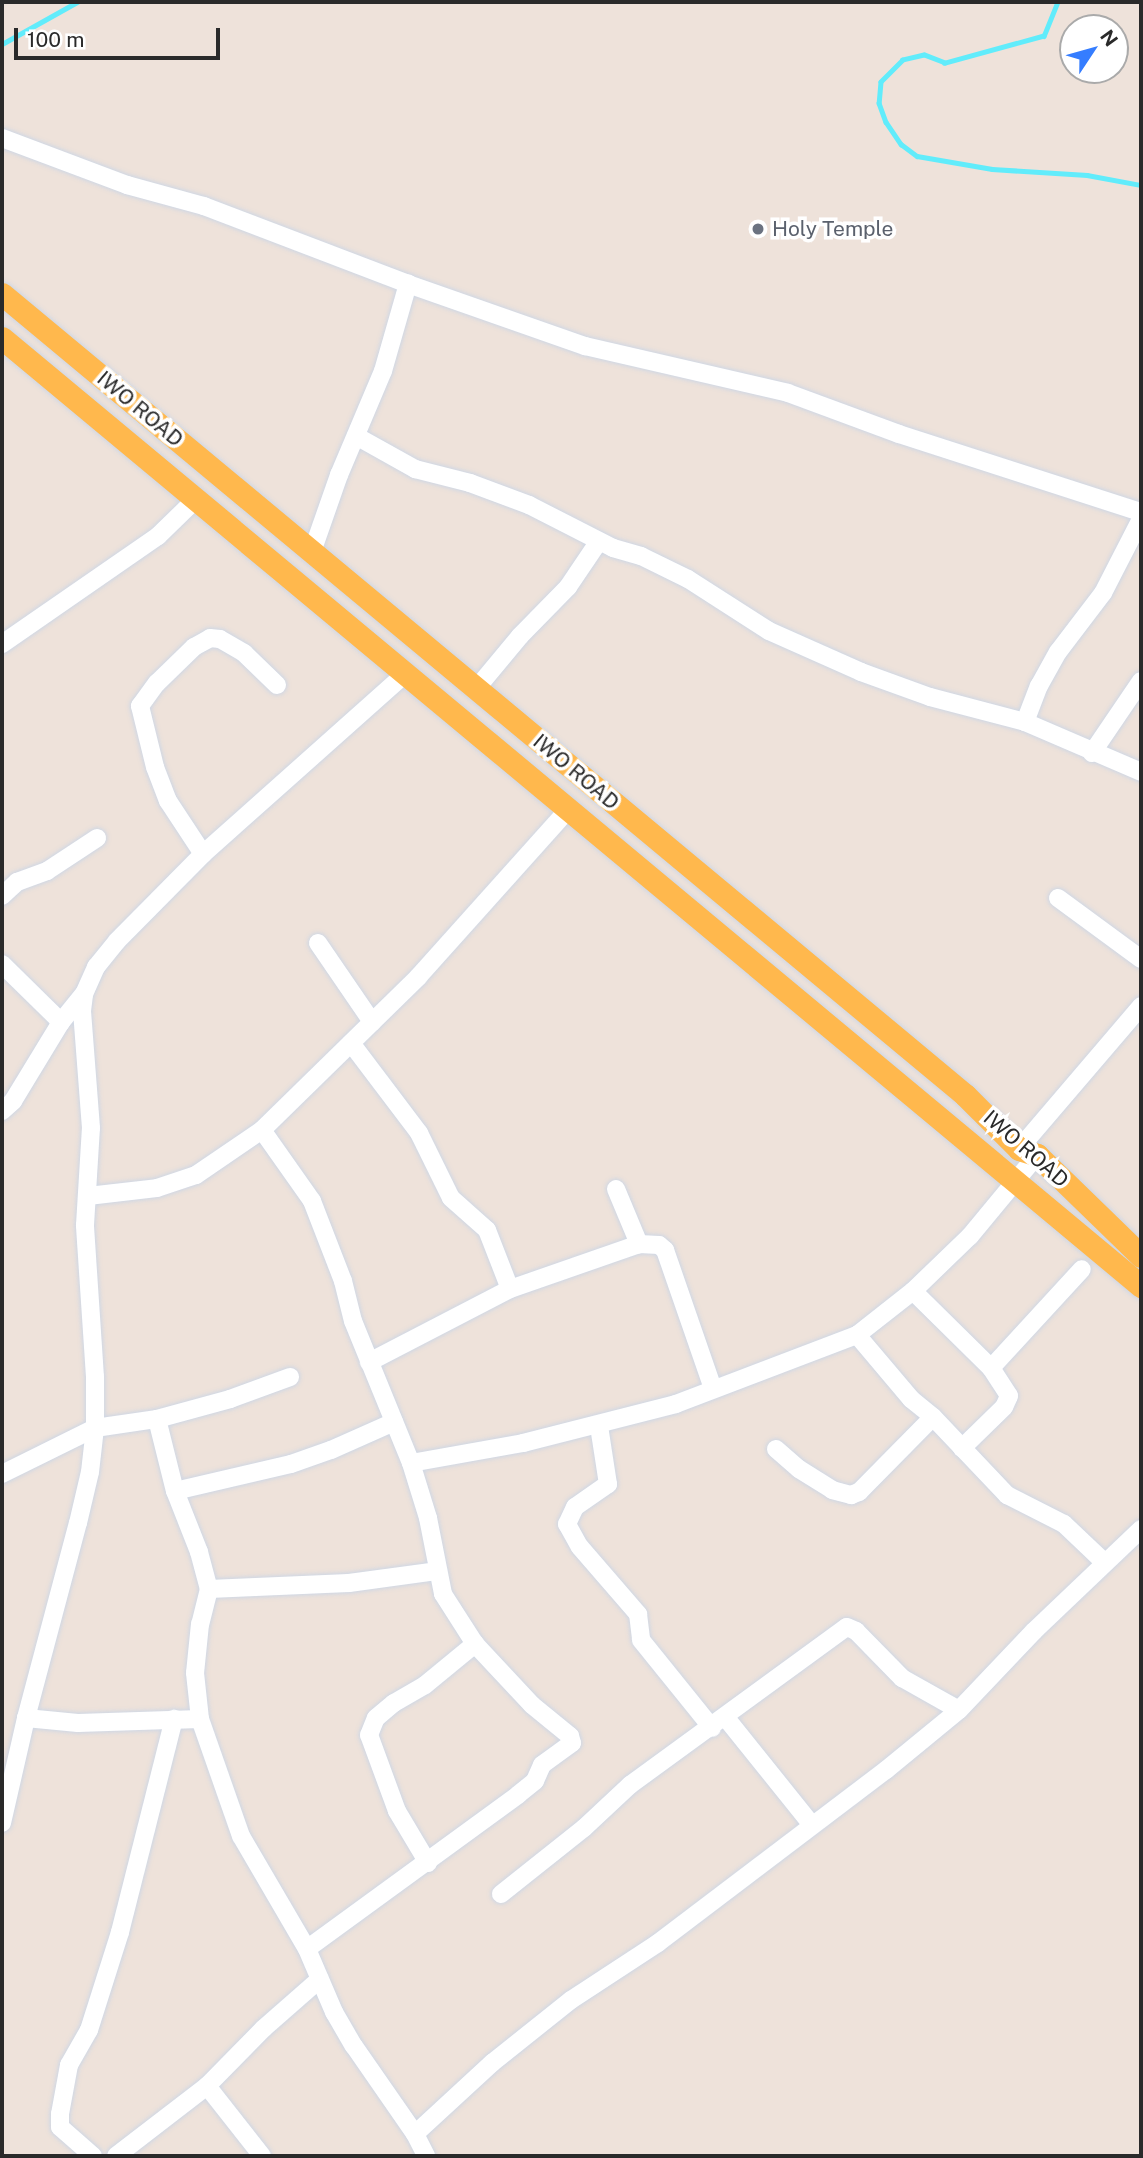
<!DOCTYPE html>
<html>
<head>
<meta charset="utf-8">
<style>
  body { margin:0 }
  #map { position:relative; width:1143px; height:2158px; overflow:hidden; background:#eee2da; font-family:"Public Sans",sans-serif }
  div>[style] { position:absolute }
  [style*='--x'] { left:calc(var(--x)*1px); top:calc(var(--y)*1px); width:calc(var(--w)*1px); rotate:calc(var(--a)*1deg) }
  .stream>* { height:4.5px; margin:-2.25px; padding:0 2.25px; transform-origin:2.25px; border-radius:2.25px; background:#61ecfb }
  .roads { filter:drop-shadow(0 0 2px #cfd7e4) drop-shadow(0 0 2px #cfd7e4) }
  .minor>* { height:18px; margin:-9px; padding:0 9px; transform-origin:9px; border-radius:9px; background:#fff }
  .major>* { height:23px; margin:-11.5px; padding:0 11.5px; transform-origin:11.5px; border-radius:11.5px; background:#ffb84d }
  .dots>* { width:19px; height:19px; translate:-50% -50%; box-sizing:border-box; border:4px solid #fff; border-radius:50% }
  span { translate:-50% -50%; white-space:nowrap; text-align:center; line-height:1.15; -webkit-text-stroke:7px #fff; paint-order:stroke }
  .worship-label { font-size:21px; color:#5b616d }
  .left { translate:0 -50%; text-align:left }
  .street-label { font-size:21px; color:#2a2a2a }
  .frame { position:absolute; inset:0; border:4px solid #2a2a2a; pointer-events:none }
  .north { position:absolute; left:1059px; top:14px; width:70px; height:70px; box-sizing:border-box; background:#fff; border:2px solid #aaa; border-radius:50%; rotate:54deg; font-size:19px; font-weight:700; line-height:28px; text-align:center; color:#2a2a2a }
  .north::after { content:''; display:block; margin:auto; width:24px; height:32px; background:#357dff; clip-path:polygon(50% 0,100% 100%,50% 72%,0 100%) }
  .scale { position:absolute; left:14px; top:28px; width:206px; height:32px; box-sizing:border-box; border:4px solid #2a2a2a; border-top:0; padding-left:9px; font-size:21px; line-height:24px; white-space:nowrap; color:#2a2a2a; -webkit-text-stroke:5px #fff; paint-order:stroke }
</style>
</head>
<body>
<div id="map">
  <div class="stream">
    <div style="--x:1058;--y:2;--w:37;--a:112"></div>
    <div style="--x:1044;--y:36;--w:103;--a:164.7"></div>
    <div style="--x:945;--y:63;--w:22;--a:-159"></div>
    <div style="--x:924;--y:55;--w:22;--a:167"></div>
    <div style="--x:903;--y:60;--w:31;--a:135"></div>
    <div style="--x:881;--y:82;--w:21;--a:95"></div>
    <div style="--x:879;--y:103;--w:20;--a:70"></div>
    <div style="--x:886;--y:122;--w:27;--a:56"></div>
    <div style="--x:901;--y:144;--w:20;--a:37"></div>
    <div style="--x:917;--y:156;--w:76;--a:9.8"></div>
    <div style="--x:992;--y:169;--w:95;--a:3.6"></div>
    <div style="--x:1087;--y:175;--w:55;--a:10.5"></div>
    <div style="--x:2;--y:44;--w:86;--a:-29.2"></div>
  </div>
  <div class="roads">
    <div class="minor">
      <div style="--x:2;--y:138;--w:134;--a:20.6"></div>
      <div style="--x:127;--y:185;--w:80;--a:15.3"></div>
      <div style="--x:204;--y:206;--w:218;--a:20.9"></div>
      <div style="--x:356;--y:436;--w:68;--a:29.2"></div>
      <div style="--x:415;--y:469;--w:57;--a:14.3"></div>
      <div style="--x:470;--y:483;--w:63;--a:20.4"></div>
      <div style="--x:529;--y:505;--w:94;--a:27.1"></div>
      <div style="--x:613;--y:548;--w:29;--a:16"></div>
      <div style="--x:641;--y:556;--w:52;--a:26.1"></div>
      <div style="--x:688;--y:579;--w:96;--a:32.7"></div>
      <div style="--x:769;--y:631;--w:101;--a:24"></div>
      <div style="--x:861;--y:672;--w:73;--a:19.9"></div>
      <div style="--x:930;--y:697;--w:98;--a:14.7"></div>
      <div style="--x:1025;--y:722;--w:126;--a:23.3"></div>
      <div style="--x:312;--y:552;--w:82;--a:-70.7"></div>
      <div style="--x:339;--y:475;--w:113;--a:-67.1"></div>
      <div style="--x:383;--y:371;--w:91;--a:-74"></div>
      <div style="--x:408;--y:284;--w:188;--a:19.3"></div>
      <div style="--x:585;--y:346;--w:208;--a:13"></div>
      <div style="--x:788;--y:393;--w:118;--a:20.3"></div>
      <div style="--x:899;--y:434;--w:254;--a:17.9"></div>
      <div style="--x:2;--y:644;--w:190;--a:-34.7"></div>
      <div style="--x:158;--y:536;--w:53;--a:-44.2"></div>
      <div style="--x:476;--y:689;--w:69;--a:-50.3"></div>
      <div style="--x:520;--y:636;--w:69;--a:-45.6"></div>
      <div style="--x:568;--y:587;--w:55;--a:-56"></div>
      <div style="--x:1025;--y:722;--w:39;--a:-69"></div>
      <div style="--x:1039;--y:686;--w:39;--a:-61"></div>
      <div style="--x:1058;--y:652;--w:74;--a:-52.7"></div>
      <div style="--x:1103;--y:593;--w:83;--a:-62.8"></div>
      <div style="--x:1092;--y:753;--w:87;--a:-55.8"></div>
      <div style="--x:203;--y:854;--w:64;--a:-123.4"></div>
      <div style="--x:168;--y:801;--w:36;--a:-111"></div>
      <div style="--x:155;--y:767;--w:63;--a:-103.8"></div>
      <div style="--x:140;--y:706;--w:29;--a:-54"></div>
      <div style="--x:157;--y:683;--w:52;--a:-44.2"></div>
      <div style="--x:194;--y:647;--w:18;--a:-29"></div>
      <div style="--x:210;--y:638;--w:10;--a:6"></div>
      <div style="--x:220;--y:639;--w:28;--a:30"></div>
      <div style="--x:244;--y:653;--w:46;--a:44.1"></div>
      <div style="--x:2;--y:896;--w:21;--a:-43"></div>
      <div style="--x:17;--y:882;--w:32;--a:-20"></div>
      <div style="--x:47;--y:871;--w:60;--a:-33.4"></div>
      <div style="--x:1058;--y:898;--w:103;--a:36.3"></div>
      <div style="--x:318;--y:943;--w:96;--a:55.6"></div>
      <div style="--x:2;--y:964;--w:83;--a:44.5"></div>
      <div style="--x:351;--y:1043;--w:113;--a:52.9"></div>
      <div style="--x:419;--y:1133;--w:72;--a:63.8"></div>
      <div style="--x:451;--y:1198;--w:48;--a:41.6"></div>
      <div style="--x:487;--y:1230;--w:63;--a:68.7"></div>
      <div style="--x:2;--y:1111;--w:15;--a:-42"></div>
      <div style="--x:13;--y:1101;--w:92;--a:-58.7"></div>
      <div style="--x:61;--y:1022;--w:36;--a:-51"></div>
      <div style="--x:262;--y:1130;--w:87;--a:54.8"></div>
      <div style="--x:312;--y:1201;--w:86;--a:68.8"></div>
      <div style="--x:343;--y:1281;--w:41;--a:76"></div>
      <div style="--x:353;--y:1321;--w:153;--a:67.8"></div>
      <div style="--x:411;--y:1463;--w:58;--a:72.8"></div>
      <div style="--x:428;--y:1518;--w:77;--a:78.8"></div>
      <div style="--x:443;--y:1594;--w:59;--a:57.4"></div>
      <div style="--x:475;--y:1644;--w:83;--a:46.9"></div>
      <div style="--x:532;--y:1705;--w:49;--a:39.2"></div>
      <div style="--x:570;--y:1736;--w:7;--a:74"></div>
      <div style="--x:572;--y:1743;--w:37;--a:144"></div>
      <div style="--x:542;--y:1765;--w:17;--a:114"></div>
      <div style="--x:535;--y:1781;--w:22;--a:141"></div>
      <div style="--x:518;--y:1795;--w:261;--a:143.9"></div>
      <div style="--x:1019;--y:1149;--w:188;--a:-49.5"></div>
      <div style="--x:616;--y:1189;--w:60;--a:67.3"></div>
      <div style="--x:639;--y:1244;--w:20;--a:3"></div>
      <div style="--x:659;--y:1245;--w:8;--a:40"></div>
      <div style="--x:665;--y:1250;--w:147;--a:70.9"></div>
      <div style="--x:88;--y:1196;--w:69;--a:-6.6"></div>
      <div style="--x:157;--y:1188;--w:41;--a:-18.4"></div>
      <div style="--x:196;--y:1175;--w:80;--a:-34.3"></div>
      <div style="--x:262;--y:1130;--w:219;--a:-44.4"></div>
      <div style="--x:418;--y:977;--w:226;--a:-48.1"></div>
      <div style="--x:913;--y:1291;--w:110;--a:44.6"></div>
      <div style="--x:991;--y:1368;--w:33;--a:57"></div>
      <div style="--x:1009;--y:1396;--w:12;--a:114"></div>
      <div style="--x:1004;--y:1407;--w:59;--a:135.7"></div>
      <div style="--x:857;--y:1335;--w:84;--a:49.8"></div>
      <div style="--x:911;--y:1399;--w:28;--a:39"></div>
      <div style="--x:933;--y:1417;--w:108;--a:46.5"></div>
      <div style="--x:1007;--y:1495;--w:64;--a:27"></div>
      <div style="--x:1064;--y:1524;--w:55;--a:43.5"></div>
      <div style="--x:369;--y:1362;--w:159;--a:-27.4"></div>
      <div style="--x:510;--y:1289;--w:137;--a:-19.2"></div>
      <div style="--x:991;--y:1368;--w:134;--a:-47.4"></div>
      <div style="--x:157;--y:1419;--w:74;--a:76"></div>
      <div style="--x:175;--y:1491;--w:66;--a:68.5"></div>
      <div style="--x:199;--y:1552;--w:38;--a:75"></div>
      <div style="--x:209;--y:1589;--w:36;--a:104"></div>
      <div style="--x:200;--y:1624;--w:49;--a:95.8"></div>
      <div style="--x:195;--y:1673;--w:46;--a:83.8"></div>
      <div style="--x:200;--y:1719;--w:124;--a:70.7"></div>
      <div style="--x:241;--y:1836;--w:131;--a:59.7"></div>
      <div style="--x:307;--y:1949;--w:69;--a:66.8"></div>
      <div style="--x:334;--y:2012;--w:39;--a:60"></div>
      <div style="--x:354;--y:2046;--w:107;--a:55.3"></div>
      <div style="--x:415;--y:2134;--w:25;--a:63"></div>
      <div style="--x:599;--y:1426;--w:59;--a:81.2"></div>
      <div style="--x:608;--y:1484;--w:40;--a:145.1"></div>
      <div style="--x:575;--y:1507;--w:19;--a:115"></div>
      <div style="--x:567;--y:1524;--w:26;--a:61"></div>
      <div style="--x:580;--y:1547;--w:89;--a:49.1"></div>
      <div style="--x:638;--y:1614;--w:26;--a:83"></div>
      <div style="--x:641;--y:1640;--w:113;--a:51.1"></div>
      <div style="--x:776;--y:1449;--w:30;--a:41"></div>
      <div style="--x:799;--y:1469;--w:39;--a:32"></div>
      <div style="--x:832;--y:1490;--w:20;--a:15"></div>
      <div style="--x:851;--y:1495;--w:9;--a:-21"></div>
      <div style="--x:859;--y:1492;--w:105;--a:-45.4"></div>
      <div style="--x:411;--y:1463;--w:114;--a:-10.1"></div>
      <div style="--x:523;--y:1443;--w:158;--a:-14.3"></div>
      <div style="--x:676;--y:1404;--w:194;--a:-20.9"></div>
      <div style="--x:857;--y:1335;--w:71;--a:-38.2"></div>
      <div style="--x:913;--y:1291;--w:79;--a:-44"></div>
      <div style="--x:970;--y:1236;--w:105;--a:-50.4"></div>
      <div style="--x:2;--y:1474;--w:104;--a:-26.3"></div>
      <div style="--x:95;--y:1428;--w:63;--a:-8.3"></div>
      <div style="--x:157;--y:1419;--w:76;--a:-15.3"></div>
      <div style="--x:230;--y:1399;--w:64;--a:-20.1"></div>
      <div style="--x:175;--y:1491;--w:119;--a:-13.1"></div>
      <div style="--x:291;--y:1464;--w:42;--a:-19.3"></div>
      <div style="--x:331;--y:1450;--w:69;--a:-24"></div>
      <div style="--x:209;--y:1589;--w:140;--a:-2.5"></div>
      <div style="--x:349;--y:1583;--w:90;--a:-7.7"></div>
      <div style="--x:26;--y:1718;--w:52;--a:5.5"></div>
      <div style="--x:78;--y:1723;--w:122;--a:-1.9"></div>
      <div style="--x:726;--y:1718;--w:137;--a:51.2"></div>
      <div style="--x:2;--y:1823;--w:108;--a:-77.1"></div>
      <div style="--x:26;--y:1718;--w:202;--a:-75.1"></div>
      <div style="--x:78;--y:1523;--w:52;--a:-76.8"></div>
      <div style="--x:90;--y:1472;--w:44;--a:-83.5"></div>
      <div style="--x:95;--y:1428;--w:51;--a:-90"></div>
      <div style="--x:95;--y:1377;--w:152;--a:-93.8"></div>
      <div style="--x:85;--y:1225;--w:97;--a:-86.5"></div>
      <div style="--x:91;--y:1128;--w:117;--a:-94.4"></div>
      <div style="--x:82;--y:1011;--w:17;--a:-83"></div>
      <div style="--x:84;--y:994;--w:30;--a:-66"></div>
      <div style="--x:96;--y:967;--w:33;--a:-51"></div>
      <div style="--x:117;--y:941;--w:122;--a:-45.3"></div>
      <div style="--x:203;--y:854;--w:272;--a:-41.7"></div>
      <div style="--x:428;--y:1863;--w:61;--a:-120.8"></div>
      <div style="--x:397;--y:1811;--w:81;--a:-110.2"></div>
      <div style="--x:369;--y:1735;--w:18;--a:-68"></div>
      <div style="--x:376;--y:1718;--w:23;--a:-40"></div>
      <div style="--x:394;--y:1703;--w:36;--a:-30"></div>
      <div style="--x:425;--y:1685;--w:65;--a:-39.4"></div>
      <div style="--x:501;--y:1894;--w:106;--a:-38.5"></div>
      <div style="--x:584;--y:1828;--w:63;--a:-43.1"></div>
      <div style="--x:630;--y:1785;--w:268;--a:-36.1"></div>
      <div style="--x:847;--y:1627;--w:10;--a:24"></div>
      <div style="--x:856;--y:1631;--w:66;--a:45.6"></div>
      <div style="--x:902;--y:1678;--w:65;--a:29.3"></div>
      <div style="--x:207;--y:2086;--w:89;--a:51.8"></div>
      <div style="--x:415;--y:2134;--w:105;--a:-42.7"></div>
      <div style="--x:492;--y:2063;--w:101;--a:-38.6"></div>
      <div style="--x:571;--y:2000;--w:104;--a:-33.2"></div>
      <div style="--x:658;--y:1943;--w:286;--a:-37.2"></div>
      <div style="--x:886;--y:1770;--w:94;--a:-39.4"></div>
      <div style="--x:959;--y:1710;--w:109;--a:-46.5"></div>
      <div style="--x:1034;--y:1631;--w:148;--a:-43.6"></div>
      <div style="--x:93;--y:2156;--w:44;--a:-138.7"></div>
      <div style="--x:60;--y:2127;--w:13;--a:-90"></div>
      <div style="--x:60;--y:2114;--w:50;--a:-79.6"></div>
      <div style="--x:69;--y:2065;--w:40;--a:-60.3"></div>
      <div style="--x:89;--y:2030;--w:103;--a:-72.4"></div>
      <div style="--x:120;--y:1932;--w:220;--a:-75.8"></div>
      <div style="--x:116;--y:2156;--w:115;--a:-37.6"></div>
      <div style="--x:207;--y:2086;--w:81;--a:-45.5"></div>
      <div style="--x:264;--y:2028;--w:74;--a:-41.2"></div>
    </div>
    <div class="major">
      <div style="--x:2;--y:294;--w:1253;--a:39.75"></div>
      <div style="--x:965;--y:1095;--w:76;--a:45"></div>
      <div style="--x:1019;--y:1149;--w:19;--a:18"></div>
      <div style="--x:1037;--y:1155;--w:145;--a:44.2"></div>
      <div style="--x:2;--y:338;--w:1482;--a:39.77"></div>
    </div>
  </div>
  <div class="dots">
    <div style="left:758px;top:229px;background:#6b7280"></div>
  </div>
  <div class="worship-label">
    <span class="left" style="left:772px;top:229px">Holy Temple</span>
  </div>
  <div class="street-label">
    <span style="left:140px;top:409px;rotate:40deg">IWO ROAD</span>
    <span style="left:576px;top:772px;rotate:40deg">IWO ROAD</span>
    <span style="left:1026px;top:1149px;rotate:41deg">IWO ROAD</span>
  </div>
  <div class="frame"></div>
  <div class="north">N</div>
  <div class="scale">100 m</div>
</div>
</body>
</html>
